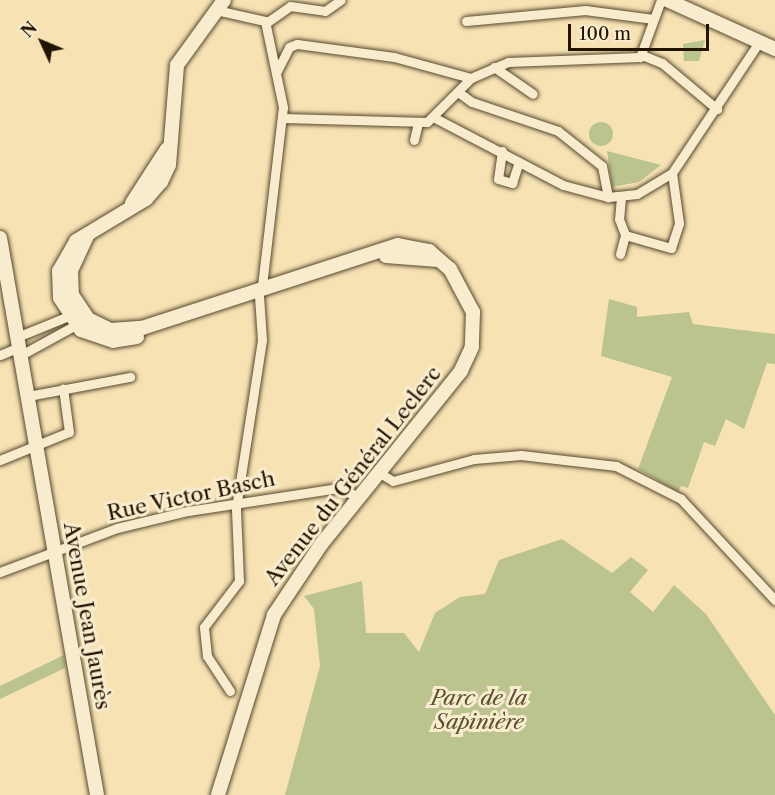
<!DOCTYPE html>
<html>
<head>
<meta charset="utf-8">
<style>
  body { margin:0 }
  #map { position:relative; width:775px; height:795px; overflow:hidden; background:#f6e2b3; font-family:"Libre Caslon Text",serif }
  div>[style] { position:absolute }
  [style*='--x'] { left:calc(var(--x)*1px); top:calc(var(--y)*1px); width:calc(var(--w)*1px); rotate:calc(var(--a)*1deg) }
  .green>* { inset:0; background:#bbc38e }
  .round { border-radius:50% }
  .roads { filter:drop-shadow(0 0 2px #57482e) drop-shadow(0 0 2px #57482e) }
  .street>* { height:9px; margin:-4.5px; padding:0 4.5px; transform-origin:4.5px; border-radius:4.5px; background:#f9ecce }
  .secondary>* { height:14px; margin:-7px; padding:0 7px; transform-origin:7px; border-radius:7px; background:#f9ecce }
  span { translate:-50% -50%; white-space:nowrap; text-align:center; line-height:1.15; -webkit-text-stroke:6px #f9ecce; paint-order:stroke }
  .street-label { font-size:21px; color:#221401 }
  .park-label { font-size:21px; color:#585132; font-style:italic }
  .north { position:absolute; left:12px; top:12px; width:60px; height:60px; -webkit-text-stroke:4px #f9ecce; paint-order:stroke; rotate:314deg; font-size:16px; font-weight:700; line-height:24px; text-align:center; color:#221401 }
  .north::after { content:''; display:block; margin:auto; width:21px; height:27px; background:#221401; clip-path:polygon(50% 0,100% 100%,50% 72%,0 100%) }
  .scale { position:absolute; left:568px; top:24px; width:141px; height:27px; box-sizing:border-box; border:3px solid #221401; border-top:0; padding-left:8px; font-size:18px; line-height:21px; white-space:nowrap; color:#221401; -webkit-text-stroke:4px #f9ecce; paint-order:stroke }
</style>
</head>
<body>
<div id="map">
  <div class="green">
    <div style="clip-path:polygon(705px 40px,699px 61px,684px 61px,683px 44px)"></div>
    <div class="round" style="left:589px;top:122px;width:24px;height:24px"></div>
    <div style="clip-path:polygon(607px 151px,661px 165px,639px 182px,612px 187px)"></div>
    <div style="clip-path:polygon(609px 299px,637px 307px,637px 317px,689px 312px,693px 324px,775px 334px,775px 364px,767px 363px,744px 429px,726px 419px,715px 446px,704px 442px,688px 488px,681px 486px,678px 492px,638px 469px,672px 377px,601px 356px)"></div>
    <div style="clip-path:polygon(562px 539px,612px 573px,631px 557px,648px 570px,630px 592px,653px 612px,674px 585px,706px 614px,775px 715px,775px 795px,285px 795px,320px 666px,314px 609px,304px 596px,362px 581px,366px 633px,404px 633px,419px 652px,435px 613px,460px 597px,485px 594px,499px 560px)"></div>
    <div style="clip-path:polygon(64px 655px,65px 668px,0 699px,0 686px)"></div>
  </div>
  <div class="roads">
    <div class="street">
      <div style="--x:216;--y:10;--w:50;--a:12.7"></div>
      <div style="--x:265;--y:21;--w:88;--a:78.2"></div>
      <div style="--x:283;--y:107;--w:181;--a:96.7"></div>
      <div style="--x:466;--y:21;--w:120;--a:-5.3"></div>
      <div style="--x:585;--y:10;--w:69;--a:7.5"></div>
      <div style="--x:266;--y:23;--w:29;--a:-35"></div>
      <div style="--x:290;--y:6;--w:35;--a:8"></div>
      <div style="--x:325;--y:11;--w:19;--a:-35"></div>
      <div style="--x:642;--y:55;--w:22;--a:22"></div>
      <div style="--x:662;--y:63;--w:72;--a:39.9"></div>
      <div style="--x:494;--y:67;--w:47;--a:34.7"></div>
      <div style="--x:276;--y:73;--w:29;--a:-63"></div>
      <div style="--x:289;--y:47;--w:9;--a:-21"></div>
      <div style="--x:297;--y:44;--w:98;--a:7.6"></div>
      <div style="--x:394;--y:57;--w:80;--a:15.3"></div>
      <div style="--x:458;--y:92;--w:17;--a:36"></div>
      <div style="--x:472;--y:102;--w:91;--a:18.6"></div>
      <div style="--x:558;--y:131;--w:56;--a:38.5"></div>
      <div style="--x:602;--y:166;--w:32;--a:79"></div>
      <div style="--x:283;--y:118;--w:144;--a:1.6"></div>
      <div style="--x:427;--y:122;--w:62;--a:-45"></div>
      <div style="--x:471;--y:78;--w:40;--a:-23.4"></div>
      <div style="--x:508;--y:62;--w:132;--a:-2.2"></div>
      <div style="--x:640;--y:57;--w:61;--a:-69.8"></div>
      <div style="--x:435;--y:118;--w:144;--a:27.6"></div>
      <div style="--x:563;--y:185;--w:47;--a:14.9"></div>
      <div style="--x:608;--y:197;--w:29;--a:-6"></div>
      <div style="--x:637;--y:194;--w:41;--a:-31"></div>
      <div style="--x:672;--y:173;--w:157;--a:-56.4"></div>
      <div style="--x:414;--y:140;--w:17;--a:-77"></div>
      <div style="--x:502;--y:151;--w:28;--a:98"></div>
      <div style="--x:498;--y:179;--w:15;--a:16"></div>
      <div style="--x:512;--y:183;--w:22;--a:-72"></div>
      <div style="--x:621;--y:197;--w:22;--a:95"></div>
      <div style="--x:619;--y:219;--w:17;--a:69"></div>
      <div style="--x:625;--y:235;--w:48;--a:15.8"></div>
      <div style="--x:671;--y:248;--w:26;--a:-72"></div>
      <div style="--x:679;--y:223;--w:50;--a:-98"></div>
      <div style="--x:620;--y:254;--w:20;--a:-75"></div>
      <div style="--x:17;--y:337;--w:64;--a:-22.1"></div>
      <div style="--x:0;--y:355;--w:21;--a:-23"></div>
      <div style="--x:21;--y:355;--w:68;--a:-28.8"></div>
      <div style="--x:28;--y:396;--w:104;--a:-10.6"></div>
      <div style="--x:0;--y:460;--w:74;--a:-22.1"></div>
      <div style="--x:69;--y:432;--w:44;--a:-97.8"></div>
      <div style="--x:378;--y:472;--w:17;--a:31"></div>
      <div style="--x:393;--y:481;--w:84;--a:-15.2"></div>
      <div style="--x:474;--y:459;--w:47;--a:-4.9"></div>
      <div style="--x:521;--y:455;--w:96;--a:6.6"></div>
      <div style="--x:616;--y:466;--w:73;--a:26.9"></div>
      <div style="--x:681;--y:499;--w:138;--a:47.1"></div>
      <div style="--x:0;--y:572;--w:125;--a:-20.6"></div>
      <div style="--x:117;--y:528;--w:73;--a:-13.5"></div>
      <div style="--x:188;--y:511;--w:152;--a:-8.7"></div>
      <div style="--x:338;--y:488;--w:23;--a:23"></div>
      <div style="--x:230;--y:691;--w:42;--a:-123.3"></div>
      <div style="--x:207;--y:656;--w:29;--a:-96"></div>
      <div style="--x:204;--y:627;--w:58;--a:-52.7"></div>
      <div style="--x:239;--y:581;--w:73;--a:-92.4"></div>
      <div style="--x:236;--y:508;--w:170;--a:-81.2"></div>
      <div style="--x:262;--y:340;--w:44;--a:-93.9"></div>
    </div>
    <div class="secondary">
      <div style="--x:667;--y:0;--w:119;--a:24.4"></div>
      <div style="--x:132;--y:203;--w:64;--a:-57.1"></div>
      <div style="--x:87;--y:236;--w:38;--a:115"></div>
      <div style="--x:71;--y:270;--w:25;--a:88"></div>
      <div style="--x:72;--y:295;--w:29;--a:56"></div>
      <div style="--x:88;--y:319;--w:25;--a:26"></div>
      <div style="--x:111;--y:330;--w:31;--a:-4"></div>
      <div style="--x:142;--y:328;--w:269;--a:-18"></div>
      <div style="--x:398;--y:245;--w:32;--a:11"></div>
      <div style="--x:429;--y:251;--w:28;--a:41"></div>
      <div style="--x:450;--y:269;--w:49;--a:61.9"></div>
      <div style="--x:473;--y:312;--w:35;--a:92"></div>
      <div style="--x:472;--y:347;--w:26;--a:115"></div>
      <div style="--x:461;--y:371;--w:221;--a:128.9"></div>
      <div style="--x:322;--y:543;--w:87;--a:123.7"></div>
      <div style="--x:274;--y:615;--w:189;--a:107.3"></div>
      <div style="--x:0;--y:238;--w:565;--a:80.12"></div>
      <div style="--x:386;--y:256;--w:52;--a:4.4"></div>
      <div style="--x:137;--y:337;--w:24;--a:171"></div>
      <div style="--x:113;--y:341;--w:34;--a:-161"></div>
      <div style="--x:81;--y:330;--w:38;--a:-123"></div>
      <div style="--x:60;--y:298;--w:27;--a:-92"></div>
      <div style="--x:59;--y:271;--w:34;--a:-60"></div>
      <div style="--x:76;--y:241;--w:82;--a:-31"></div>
      <div style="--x:146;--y:199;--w:23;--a:-49"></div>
      <div style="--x:161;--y:182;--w:19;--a:-65"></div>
      <div style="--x:169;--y:165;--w:100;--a:-85.4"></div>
      <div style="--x:177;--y:65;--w:80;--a:-54.1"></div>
    </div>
  </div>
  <div class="street-label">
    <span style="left:353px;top:476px;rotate:-52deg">Avenue du Général Leclerc</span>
    <span style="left:191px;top:496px;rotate:-12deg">Rue Victor Basch</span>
    <span style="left:87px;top:616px;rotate:80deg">Avenue Jean Jaurès</span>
  </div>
  <div class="park-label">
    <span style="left:479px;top:710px">Parc de la<br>Sapinière</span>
  </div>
  <div class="north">N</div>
  <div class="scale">100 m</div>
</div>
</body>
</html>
